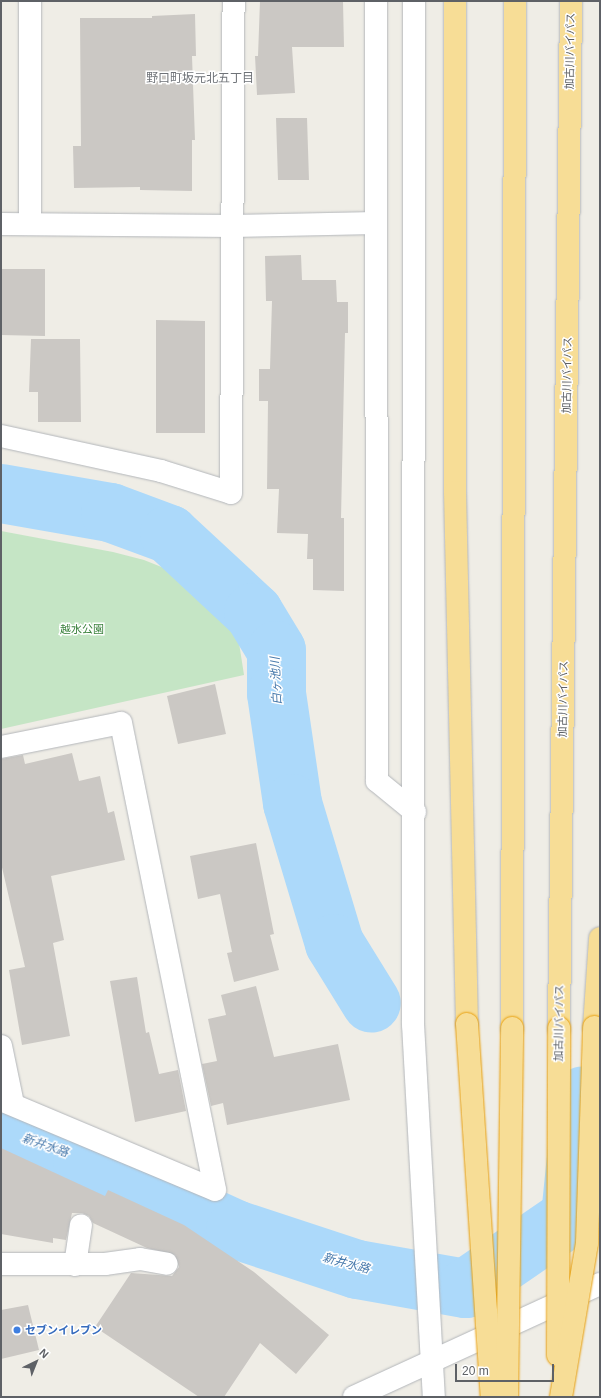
<!DOCTYPE html>
<html>
<head>
<meta charset="utf-8">
<style>
  body { margin:0 }
  #map { position:relative; width:601px; height:1398px; overflow:hidden; background:#efede6; font-family:Helvetica,"Noto Sans JP",sans-serif }
  div>[style] { position:absolute }
  [style*='--x'] { left:calc(var(--x)*1px); top:calc(var(--y)*1px); width:calc(var(--w)*1px); rotate:calc(var(--a)*1deg) }
  .green>* { inset:0; background:#c5e5c5 }
  .river>* { height:59px; margin:-29.5px; padding:0 29.5px; transform-origin:29.5px; border-radius:29.5px; background:#acd9fa }
  .building>* { inset:0; background:#cbc8c4 }
  .roads { filter:drop-shadow(0 0 1px #b3b6ba) drop-shadow(0 0 1px #b3b6ba) }
  .street>* { height:22px; margin:-11px; padding:0 11px; transform-origin:11px; border-radius:11px; background:#fff }
  .secondary>* { height:22px; margin:-11px; padding:0 11px; transform-origin:11px; border-radius:11px; background:#fff }
  .highway>* { height:22px; margin:-11px; padding:0 11px; transform-origin:11px; border-radius:11px; background:#f7dd96 }
  .bridges { filter:drop-shadow(0 0 1px #e8a00e) drop-shadow(0 0 1px #e8a00e) }
  .highway-bridge>* { height:22px; margin:-11px; padding:0 11px; transform-origin:11px; border-radius:11px; background:#f7dd96 }
  .dots>* { width:11px; height:11px; translate:-50% -50%; box-sizing:border-box; border:2px solid #fff; border-radius:50% }
  span { translate:-50% -50%; white-space:nowrap; text-align:center; line-height:1.15; -webkit-text-stroke:3px #fff; paint-order:stroke }
  .street-label { font-size:11px; color:#5e6166 }
  .park-label { font-size:11px; color:#3a813c }
  .shop-label { font-size:11px; color:#366cbe; font-weight:700 }
  .left { translate:0 -50%; text-align:left }
  .neighbourhood-label { font-size:12px; color:#6f7378 }
  .water-label { font-size:12px; color:#487aac; font-style:italic }
  .frame { position:absolute; inset:0; border:2px solid #5e6166; pointer-events:none }
  .north { position:absolute; left:16px; top:1342px; width:40px; height:40px; -webkit-text-stroke:3px #fff; paint-order:stroke; rotate:43deg; font-size:11px; font-weight:700; line-height:16px; text-align:center; color:#5e6166 }
  .north::after { content:''; display:block; margin:auto; width:14px; height:18px; background:#5e6166; clip-path:polygon(50% 0,100% 100%,50% 72%,0 100%) }
  .scale { position:absolute; left:455px; top:1364px; width:99px; height:18px; box-sizing:border-box; border:2px solid #5e6166; border-top:0; padding-left:5px; font-size:12px; line-height:14px; white-space:nowrap; color:#5e6166; -webkit-text-stroke:3px #fff; paint-order:stroke }
</style>
</head>
<body>
<div id="map">
  <div class="green">
    <div style="clip-path:polygon(1px 531px,113px 552px,144px 560px,179px 574px,225px 614px,239px 643px,244px 675px,1px 729px)"></div>
  </div>
  <div class="river">
    <div style="--x:1;--y:493;--w:111;--a:9.9"></div>
    <div style="--x:110;--y:512;--w:63;--a:20.4"></div>
    <div style="--x:169;--y:534;--w:115;--a:42.9"></div>
    <div style="--x:253;--y:612;--w:44;--a:58.8"></div>
    <div style="--x:276;--y:650;--w:43;--a:90"></div>
    <div style="--x:276;--y:693;--w:111;--a:81.7"></div>
    <div style="--x:292;--y:803;--w:146;--a:73.3"></div>
    <div style="--x:334;--y:943;--w:70;--a:58.3"></div>
    <div style="--x:1;--y:1131;--w:86;--a:19.1"></div>
    <div style="--x:82;--y:1159;--w:168;--a:24.6"></div>
    <div style="--x:235;--y:1229;--w:128;--a:18.2"></div>
    <div style="--x:357;--y:1269;--w:110;--a:10"></div>
    <div style="--x:465;--y:1288;--w:127;--a:-34.4"></div>
    <div style="--x:570;--y:1216;--w:121;--a:-84.3"></div>
  </div>
  <div class="building">
    <div style="clip-path:polygon(260px 1px,343px 1px,344px 47px,292px 47px,295px 93px,257px 95px,255px 56px,258px 56px)"></div>
    <div style="clip-path:polygon(195px 14px,196px 56px,192px 56px,195px 140px,192px 140px,192px 191px,140px 190px,140px 187px,74px 188px,73px 146px,81px 146px,80px 18px,152px 18px,152px 16px)"></div>
    <div style="clip-path:polygon(276px 118px,307px 118px,309px 180px,278px 180px)"></div>
    <div style="clip-path:polygon(301px 255px,302px 280px,336px 280px,337px 302px,348px 302px,348px 333px,345px 333px,341px 518px,344px 518px,344px 591px,313px 590px,313px 559px,307px 559px,308px 534px,277px 533px,279px 489px,267px 489px,268px 401px,259px 401px,259px 369px,270px 369px,272px 301px,266px 301px,265px 256px)"></div>
    <div style="clip-path:polygon(1px 269px,45px 269px,45px 336px,1px 335px)"></div>
    <div style="clip-path:polygon(156px 320px,205px 321px,205px 433px,156px 433px)"></div>
    <div style="clip-path:polygon(31px 339px,80px 339px,81px 422px,38px 422px,38px 392px,29px 392px)"></div>
    <div style="clip-path:polygon(215px 684px,226px 734px,178px 744px,167px 696px)"></div>
    <div style="clip-path:polygon(72px 753px,79px 781px,100px 776px,108px 813px,114px 811px,125px 860px,51px 876px,64px 940px,53px 943px,70px 1036px,22px 1045px,9px 970px,25px 967px,1px 863px,1px 759px,23px 755px,25px 764px)"></div>
    <div style="clip-path:polygon(256px 843px,274px 934px,270px 935px,279px 970px,234px 982px,227px 953px,232px 952px,220px 894px,198px 899px,190px 856px)"></div>
    <div style="clip-path:polygon(137px 977px,146px 1033px,149px 1032px,159px 1074px,178px 1070px,186px 1111px,135px 1122px,110px 981px)"></div>
    <div style="clip-path:polygon(256px 986px,274px 1057px,338px 1044px,350px 1100px,227px 1125px,223px 1103px,211px 1106px,202px 1064px,217px 1061px,208px 1019px,226px 1015px,221px 995px)"></div>
    <div style="clip-path:polygon(1px 1148px,105px 1196px,108px 1190px,184px 1225px,254px 1272px,329px 1335px,296px 1374px,260px 1343px,224px 1397px,199px 1397px,95px 1327px,131px 1273px,172px 1276px,179px 1267px,175px 1255px,147px 1248px,93px 1223px,89px 1216px,82px 1213px,72px 1213px,66px 1240px,53px 1238px,53px 1243px,1px 1234px)"></div>
    <div style="clip-path:polygon(28px 1305px,39px 1350px,1px 1359px,1px 1310px)"></div>
  </div>
  <div class="roads">
    <div class="street">
      <div style="--x:376;--y:1;--w:780;--a:89.93"></div>
      <div style="--x:377;--y:781;--w:49;--a:39.2"></div>
      <div style="--x:414;--y:1;--w:1023;--a:90.06"></div>
      <div style="--x:413;--y:1024;--w:374;--a:86.8"></div>
      <div style="--x:30;--y:224;--w:223;--a:-90"></div>
      <div style="--x:1;--y:436;--w:164;--a:12.3"></div>
      <div style="--x:161;--y:471;--w:73;--a:17.4"></div>
      <div style="--x:231;--y:493;--w:492;--a:-89.7"></div>
      <div style="--x:1;--y:747;--w:122;--a:-11.3"></div>
      <div style="--x:121;--y:723;--w:476;--a:78.6"></div>
      <div style="--x:1;--y:1046;--w:59;--a:78.3"></div>
      <div style="--x:1;--y:1100;--w:232;--a:22.8"></div>
      <div style="--x:1;--y:1264;--w:104;--a:0"></div>
      <div style="--x:105;--y:1264;--w:35;--a:-8"></div>
      <div style="--x:140;--y:1259;--w:27;--a:10"></div>
      <div style="--x:75;--y:1265;--w:40;--a:-81.5"></div>
    </div>
    <div class="secondary">
      <div style="--x:1;--y:224;--w:232;--a:0.5"></div>
      <div style="--x:233;--y:226;--w:143;--a:-1.2"></div>
      <div style="--x:354;--y:1397;--w:271;--a:-24.7"></div>
    </div>
    <div class="highway">
      <div style="--x:455;--y:1;--w:491;--a:90"></div>
      <div style="--x:455;--y:492;--w:532;--a:88.71"></div>
      <div style="--x:594;--y:1027;--w:89;--a:-86.1"></div>
      <div style="--x:512;--y:1028;--w:1027;--a:-89.83"></div>
      <div style="--x:559;--y:1028;--w:1027;--a:-89.33"></div>
    </div>
  </div>
  <div class="bridges">
    <div class="highway-bridge">
      <div style="--x:467;--y:1024;--w:374;--a:86.2"></div>
      <div style="--x:558;--y:1355;--w:327;--a:-89.8"></div>
      <div style="--x:507;--y:1397;--w:369;--a:-89.2"></div>
      <div style="--x:561;--y:1397;--w:156;--a:-80.4"></div>
      <div style="--x:587;--y:1243;--w:216;--a:-88.1"></div>
    </div>
  </div>
  <div class="dots">
    <div style="left:17px;top:1330px;background:#3f7fe0"></div>
  </div>
  <div class="street-label">
    <span style="left:570px;top:51px;rotate:-89deg">加古川バイパス</span>
    <span style="left:567px;top:375px;rotate:-89deg">加古川バイパス</span>
    <span style="left:563px;top:699px;rotate:-89deg">加古川バイパス</span>
    <span style="left:559px;top:1023px;rotate:-89deg">加古川バイパス</span>
  </div>
  <div class="park-label">
    <span style="left:82px;top:629px">越水公園</span>
  </div>
  <div class="shop-label">
    <span class="left" style="left:25px;top:1330px">セブンイレブン</span>
  </div>
  <div class="neighbourhood-label">
    <span style="left:200px;top:79px">野口町坂元北五丁目</span>
  </div>
  <div class="water-label">
    <span style="left:277px;top:681px;rotate:-93deg">白ヶ池川</span>
    <span style="left:45px;top:1146px;rotate:19deg">新井水路</span>
    <span style="left:346px;top:1264px;rotate:15deg">新井水路</span>
  </div>
  <div class="frame"></div>
  <div class="north">N</div>
  <div class="scale">20 m</div>
</div>
</body>
</html>
